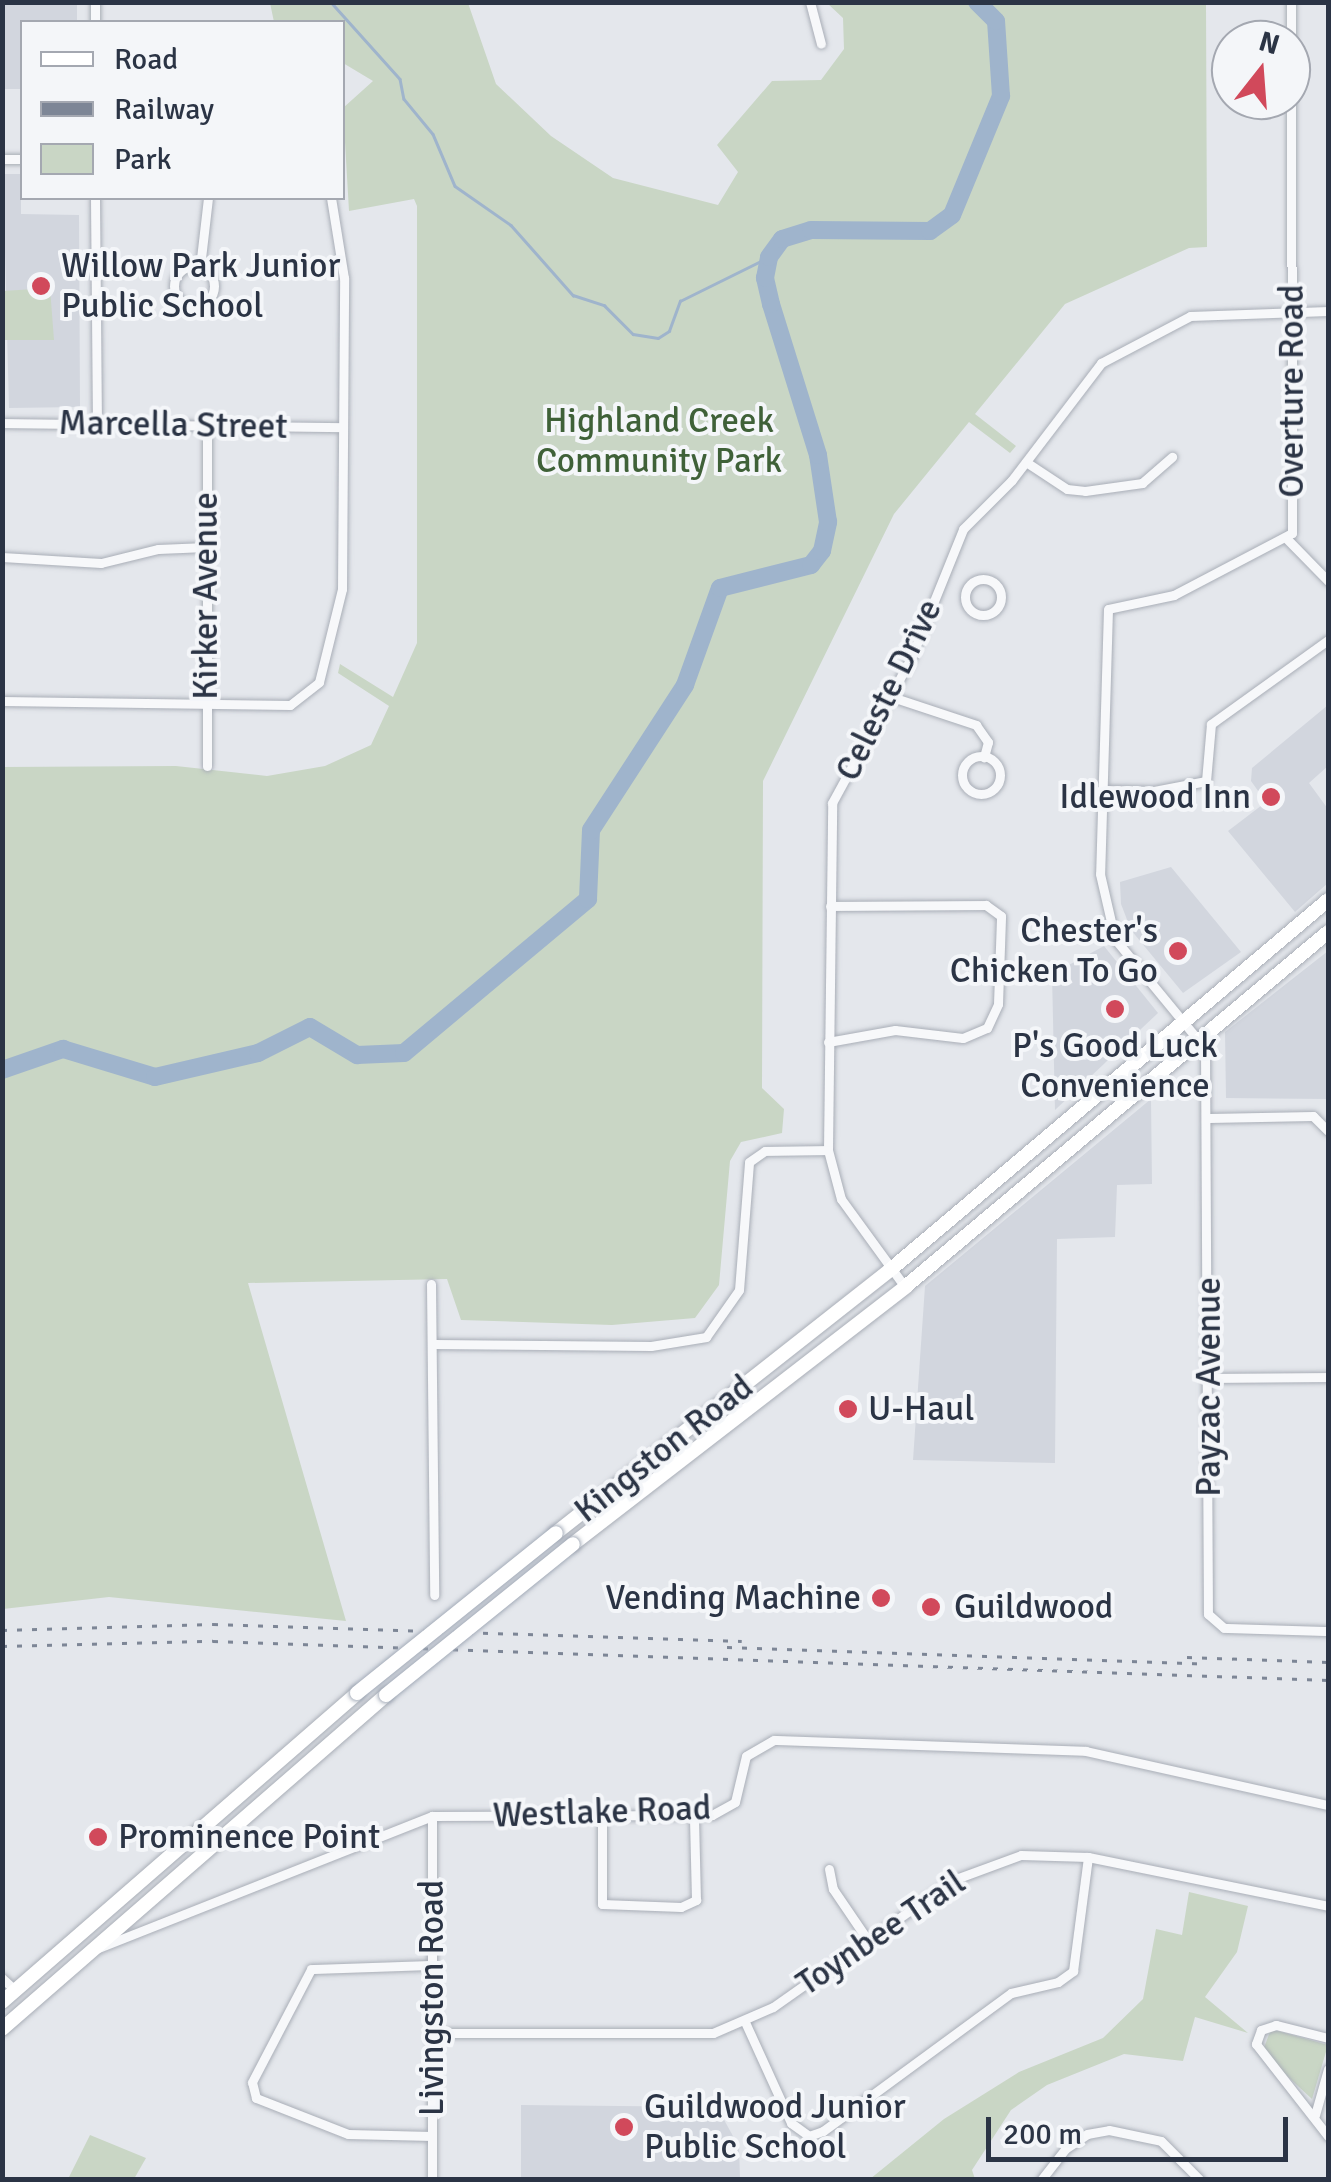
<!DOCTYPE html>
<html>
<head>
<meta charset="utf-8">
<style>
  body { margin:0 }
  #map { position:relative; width:1331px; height:2182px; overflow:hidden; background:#e4e7ec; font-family:Signika,sans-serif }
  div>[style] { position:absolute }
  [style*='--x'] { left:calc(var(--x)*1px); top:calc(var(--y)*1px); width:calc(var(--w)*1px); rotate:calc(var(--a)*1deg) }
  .built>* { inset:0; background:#d2d6de }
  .green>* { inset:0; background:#c9d6c5 }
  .stream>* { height:2.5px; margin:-1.25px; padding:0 1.25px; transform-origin:1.25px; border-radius:1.25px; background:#9fb4cc }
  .river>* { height:18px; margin:-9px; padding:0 9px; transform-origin:9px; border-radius:9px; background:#9fb4cc }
  .roads { filter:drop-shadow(0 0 2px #a9aeb7) drop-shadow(0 0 2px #a9aeb7) }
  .street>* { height:9px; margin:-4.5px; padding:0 4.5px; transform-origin:4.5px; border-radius:4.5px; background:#f7f8fa }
  .street>.ring { margin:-4.5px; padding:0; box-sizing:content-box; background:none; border:9px solid #f7f8fa; border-radius:50% }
  .primary>* { height:14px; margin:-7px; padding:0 7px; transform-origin:7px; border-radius:7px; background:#fff }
  .rail>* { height:2.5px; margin-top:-1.25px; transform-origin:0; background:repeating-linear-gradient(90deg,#7d8696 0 5px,transparent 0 15px) }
  .bridges { filter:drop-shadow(0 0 2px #a3abb8) drop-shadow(0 0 2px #a3abb8) }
  .primary-bridge>* { height:14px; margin:-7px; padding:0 7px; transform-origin:7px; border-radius:7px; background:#fff }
  .dots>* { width:28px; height:28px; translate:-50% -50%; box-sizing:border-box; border:5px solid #f4f6f9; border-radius:50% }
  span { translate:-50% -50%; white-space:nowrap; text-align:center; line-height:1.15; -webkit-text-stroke:8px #f4f6f9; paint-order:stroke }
  .poi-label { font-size:35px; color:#2b3445 }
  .left { translate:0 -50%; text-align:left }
  .right { translate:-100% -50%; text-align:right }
  .street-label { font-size:35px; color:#2b3445 }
  .park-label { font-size:35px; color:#3f6138 }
  .frame { position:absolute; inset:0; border:5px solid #2b3445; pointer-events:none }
  .legend { position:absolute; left:20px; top:20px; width:325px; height:180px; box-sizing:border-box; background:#f4f6f9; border:2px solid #a4a8b1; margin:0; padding:12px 18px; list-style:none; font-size:30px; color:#2b3445 }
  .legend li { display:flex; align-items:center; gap:20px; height:50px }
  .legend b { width:50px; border:2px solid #a4a8b1 }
  .north { position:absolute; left:1211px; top:20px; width:100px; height:100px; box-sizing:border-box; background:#f4f6f9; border:2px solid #a4a8b1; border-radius:50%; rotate:17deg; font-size:28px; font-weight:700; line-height:40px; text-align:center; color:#2b3445 }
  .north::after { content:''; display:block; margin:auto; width:35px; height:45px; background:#d1495b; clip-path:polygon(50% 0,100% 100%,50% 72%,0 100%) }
  .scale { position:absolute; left:986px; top:2117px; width:302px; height:45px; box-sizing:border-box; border:5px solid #2b3445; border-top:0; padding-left:12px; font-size:30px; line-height:35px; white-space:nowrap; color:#2b3445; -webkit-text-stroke:8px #f4f6f9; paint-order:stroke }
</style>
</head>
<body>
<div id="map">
  <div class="built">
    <div style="clip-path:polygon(3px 2px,77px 3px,77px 22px,22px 22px,22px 89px,3px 89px)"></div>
    <div style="clip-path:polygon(3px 174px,21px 174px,21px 214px,79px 215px,80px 407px,9px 408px)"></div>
    <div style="clip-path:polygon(1328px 705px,1328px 766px,1309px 783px,1328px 809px,1328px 883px,1295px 912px,1228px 831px,1266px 802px,1251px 781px,1252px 768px)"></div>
    <div style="clip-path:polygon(1171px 867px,1241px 952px,1183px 993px,1131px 930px,1121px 904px,1120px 882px)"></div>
    <div style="clip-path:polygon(1104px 946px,1158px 1013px,1055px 1110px,1052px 974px)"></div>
    <div style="clip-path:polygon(1328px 951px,1328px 1099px,1226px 1098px,1225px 1032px)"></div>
    <div style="clip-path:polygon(1151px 1099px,1152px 1184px,1117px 1185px,1115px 1237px,1057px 1239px,1055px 1463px,913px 1460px,925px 1286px)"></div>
    <div style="clip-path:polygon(521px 2105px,717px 2107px,739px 2147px,740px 2179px,521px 2179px)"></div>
  </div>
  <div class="green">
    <div style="clip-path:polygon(270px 3px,468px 3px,496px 84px,551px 136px,613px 178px,718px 205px,738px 172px,717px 145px,772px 81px,821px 80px,844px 49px,843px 18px,827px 3px,1206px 3px,1207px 247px,1189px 248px,1065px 304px,975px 414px,1016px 446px,1010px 453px,969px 422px,894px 514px,763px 781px,762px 1088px,784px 1109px,782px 1133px,741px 1142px,730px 1161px,719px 1285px,695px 1318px,612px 1325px,461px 1320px,447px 1279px,248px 1283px,346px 1621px,109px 1597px,3px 1609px,2px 767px,176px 766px,267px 776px,325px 766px,371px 745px,389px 706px,338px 673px,340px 664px,393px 697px,417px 643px,417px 206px,414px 199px,349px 211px,343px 108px,373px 81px,343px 63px,342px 22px,274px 22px)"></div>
    <div style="clip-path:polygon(50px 288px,54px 340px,5px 340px,3px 291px)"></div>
    <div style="clip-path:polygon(1189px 1892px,1248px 1906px,1237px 1952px,1205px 1997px,1248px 2033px,1195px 2017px,1183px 2061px,1124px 2054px,1047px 2085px,1011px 2110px,972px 2170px,975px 2179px,870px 2179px,944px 2119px,1019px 2072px,1103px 2038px,1143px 1999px,1156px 1929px,1182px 1935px)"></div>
    <div style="clip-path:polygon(1271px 2029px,1328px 2045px,1312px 2099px,1262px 2053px)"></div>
    <div style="clip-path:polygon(90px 2135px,146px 2158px,134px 2179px,68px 2179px)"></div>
  </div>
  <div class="stream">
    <div style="--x:331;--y:2;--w:103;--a:48.1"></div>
    <div style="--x:400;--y:79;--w:20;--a:79"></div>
    <div style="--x:404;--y:99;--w:45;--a:50.4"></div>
    <div style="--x:433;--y:134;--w:56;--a:67.1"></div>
    <div style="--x:455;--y:186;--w:68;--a:34.9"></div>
    <div style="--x:511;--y:225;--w:94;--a:48.5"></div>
    <div style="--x:573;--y:295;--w:33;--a:18"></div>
    <div style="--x:604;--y:305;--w:41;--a:45"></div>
    <div style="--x:633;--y:334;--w:25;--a:9"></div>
    <div style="--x:658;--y:338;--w:13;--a:-32"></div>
    <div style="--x:669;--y:331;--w:32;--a:-70"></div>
    <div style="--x:680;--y:301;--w:99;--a:-26.3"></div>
  </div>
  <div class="river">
    <div style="--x:2;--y:1070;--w:65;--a:-19"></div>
    <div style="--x:63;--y:1049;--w:96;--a:16.9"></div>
    <div style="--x:155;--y:1077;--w:106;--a:-13.1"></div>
    <div style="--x:258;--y:1053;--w:58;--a:-26.6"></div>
    <div style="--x:310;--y:1027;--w:55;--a:30.8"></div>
    <div style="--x:357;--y:1055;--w:47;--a:-2.4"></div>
    <div style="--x:404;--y:1053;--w:240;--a:-39.9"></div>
    <div style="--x:588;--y:899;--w:69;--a:-87.5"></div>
    <div style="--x:591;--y:830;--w:173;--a:-57"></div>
    <div style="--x:685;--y:685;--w:103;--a:-70.2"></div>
    <div style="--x:720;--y:588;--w:94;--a:-14.2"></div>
    <div style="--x:811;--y:565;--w:18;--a:-52"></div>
    <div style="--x:822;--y:551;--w:30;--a:-78"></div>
    <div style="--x:828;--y:522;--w:68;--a:-98.5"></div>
    <div style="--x:818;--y:455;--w:158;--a:-107.3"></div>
    <div style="--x:771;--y:304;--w:27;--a:-103"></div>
    <div style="--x:765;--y:278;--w:21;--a:-79"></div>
    <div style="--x:769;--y:257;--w:22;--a:-54"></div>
    <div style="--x:782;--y:239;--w:30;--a:-17"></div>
    <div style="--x:811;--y:230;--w:119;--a:0.5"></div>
    <div style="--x:930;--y:231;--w:27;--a:-36"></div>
    <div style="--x:952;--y:215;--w:129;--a:-67.6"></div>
    <div style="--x:1001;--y:96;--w:75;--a:-93.8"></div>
    <div style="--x:996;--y:21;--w:27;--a:-135"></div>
  </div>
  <div class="roads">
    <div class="street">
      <div style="--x:95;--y:2;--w:20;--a:90"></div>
      <div style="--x:810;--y:2;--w:43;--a:75.3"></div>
      <div style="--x:1291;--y:2;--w:531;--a:89.89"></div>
      <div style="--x:1292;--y:533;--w:133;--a:152.3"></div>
      <div style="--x:1174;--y:595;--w:67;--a:168"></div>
      <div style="--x:1108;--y:609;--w:265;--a:91.7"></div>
      <div style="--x:1100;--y:874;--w:67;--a:77"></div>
      <div style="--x:1115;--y:939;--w:141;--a:50.5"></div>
      <div style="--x:1205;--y:1048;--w:566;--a:89.7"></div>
      <div style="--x:1208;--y:1614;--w:21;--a:41"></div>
      <div style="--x:1224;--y:1628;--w:104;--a:1.7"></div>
      <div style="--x:2;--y:159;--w:20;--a:0"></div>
      <div style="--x:95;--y:198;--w:226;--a:89.5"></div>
      <div class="ring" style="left:174px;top:266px;width:31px;height:31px"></div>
      <div style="--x:200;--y:267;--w:69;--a:-83.4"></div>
      <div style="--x:2;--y:423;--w:341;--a:0.7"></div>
      <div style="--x:207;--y:425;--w:341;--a:90"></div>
      <div style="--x:1026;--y:462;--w:49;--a:33.4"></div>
      <div style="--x:1067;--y:489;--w:18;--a:6"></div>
      <div style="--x:1085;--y:491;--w:58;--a:-8"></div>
      <div style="--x:1142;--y:483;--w:40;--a:-41"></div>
      <div style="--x:1287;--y:539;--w:59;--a:45.7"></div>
      <div style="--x:2;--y:557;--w:99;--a:3.5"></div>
      <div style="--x:101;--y:563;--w:59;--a:-13.8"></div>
      <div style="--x:158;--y:549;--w:48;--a:-2.4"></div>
      <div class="ring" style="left:965px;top:579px;width:27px;height:27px"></div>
      <div style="--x:892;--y:697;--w:89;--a:18.4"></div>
      <div style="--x:976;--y:725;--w:21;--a:55"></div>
      <div style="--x:988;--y:742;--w:16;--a:105"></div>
      <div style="--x:2;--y:701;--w:288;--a:0.8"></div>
      <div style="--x:290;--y:705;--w:37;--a:-38"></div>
      <div style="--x:319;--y:682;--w:96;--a:-76.1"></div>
      <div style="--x:342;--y:589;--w:311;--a:-89.6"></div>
      <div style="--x:344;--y:278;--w:81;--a:-99.2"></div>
      <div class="ring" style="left:962px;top:756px;width:29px;height:29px"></div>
      <div style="--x:1101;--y:790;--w:53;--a:1.1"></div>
      <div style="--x:1154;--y:791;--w:53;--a:-10.9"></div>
      <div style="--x:1206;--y:781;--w:57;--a:-85"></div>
      <div style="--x:1211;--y:724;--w:144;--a:-35.7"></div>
      <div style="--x:828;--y:1042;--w:68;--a:-10.2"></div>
      <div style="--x:895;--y:1030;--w:68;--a:6.7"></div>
      <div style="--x:963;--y:1038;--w:26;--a:-23"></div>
      <div style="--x:987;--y:1028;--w:26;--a:-65"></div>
      <div style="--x:998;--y:1004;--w:88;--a:-88"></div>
      <div style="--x:1001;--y:916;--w:19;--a:-144"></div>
      <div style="--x:986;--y:905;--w:156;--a:179.6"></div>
      <div style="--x:1209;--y:1118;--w:104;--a:-1.1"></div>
      <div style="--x:1313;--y:1116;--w:21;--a:45"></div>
      <div style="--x:431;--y:1284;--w:311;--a:89.4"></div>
      <div style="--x:905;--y:1287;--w:109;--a:-126"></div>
      <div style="--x:841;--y:1199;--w:51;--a:-104.9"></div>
      <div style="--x:828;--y:1150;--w:347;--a:-89.3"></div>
      <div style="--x:832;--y:803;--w:165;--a:-61.4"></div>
      <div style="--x:911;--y:658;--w:139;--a:-68"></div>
      <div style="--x:963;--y:529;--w:69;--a:-45"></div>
      <div style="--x:1012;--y:480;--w:147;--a:-52.7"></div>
      <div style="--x:1101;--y:363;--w:101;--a:-27.8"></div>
      <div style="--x:1190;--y:316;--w:138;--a:-2.1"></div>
      <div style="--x:434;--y:1344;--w:217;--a:0.5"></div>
      <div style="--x:651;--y:1346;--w:56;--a:-9.3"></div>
      <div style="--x:706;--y:1337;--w:57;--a:-54.9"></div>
      <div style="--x:739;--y:1290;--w:128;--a:-85.5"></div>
      <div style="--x:749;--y:1162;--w:19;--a:-35"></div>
      <div style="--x:765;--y:1151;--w:63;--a:-0.9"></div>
      <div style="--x:1210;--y:1378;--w:118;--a:-0.5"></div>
      <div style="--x:432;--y:1816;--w:364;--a:90"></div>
      <div style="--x:602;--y:1816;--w:88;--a:90"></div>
      <div style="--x:602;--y:1904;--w:79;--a:2.2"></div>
      <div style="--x:681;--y:1907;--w:17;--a:-25"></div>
      <div style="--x:696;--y:1900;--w:84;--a:-91.4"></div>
      <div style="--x:829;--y:1869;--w:20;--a:79"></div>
      <div style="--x:833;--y:1889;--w:60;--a:55.8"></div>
      <div style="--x:96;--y:1949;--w:361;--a:-21.6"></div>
      <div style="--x:432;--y:1816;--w:280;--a:-0.2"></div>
      <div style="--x:712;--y:1815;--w:26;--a:-29"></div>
      <div style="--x:735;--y:1802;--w:47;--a:-76.6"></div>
      <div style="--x:746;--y:1756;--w:32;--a:-30"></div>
      <div style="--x:774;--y:1740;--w:312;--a:2"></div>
      <div style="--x:1086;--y:1751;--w:248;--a:12.6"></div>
      <div style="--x:2;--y:1978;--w:19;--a:43"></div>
      <div style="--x:745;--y:2022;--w:111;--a:65.5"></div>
      <div style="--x:791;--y:2123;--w:22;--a:36"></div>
      <div style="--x:809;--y:2136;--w:15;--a:-20"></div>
      <div style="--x:823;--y:2131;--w:233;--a:-36.3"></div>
      <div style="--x:1011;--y:1993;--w:48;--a:-13.2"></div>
      <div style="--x:1058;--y:1982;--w:19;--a:-36"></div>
      <div style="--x:1073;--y:1971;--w:115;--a:-82.5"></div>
      <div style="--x:436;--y:2033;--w:277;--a:0"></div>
      <div style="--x:713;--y:2033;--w:65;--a:-23.4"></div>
      <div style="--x:773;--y:2007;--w:220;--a:-35.2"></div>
      <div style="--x:953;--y:1880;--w:72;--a:-20.2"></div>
      <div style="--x:1021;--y:1855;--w:67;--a:1.7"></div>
      <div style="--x:1088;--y:1857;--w:245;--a:11.5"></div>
      <div style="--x:1328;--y:2038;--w:54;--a:-166"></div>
      <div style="--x:1276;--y:2025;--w:16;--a:162"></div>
      <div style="--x:1261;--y:2030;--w:15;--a:110"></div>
      <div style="--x:1256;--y:2044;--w:117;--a:52"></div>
      <div style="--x:1315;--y:2115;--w:48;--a:-74.2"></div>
      <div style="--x:432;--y:2136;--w:84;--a:-178.6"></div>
      <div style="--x:348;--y:2134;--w:99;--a:-158.6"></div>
      <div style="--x:256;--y:2098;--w:16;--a:-104"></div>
      <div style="--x:252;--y:2082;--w:127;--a:-62.4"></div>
      <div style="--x:311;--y:1969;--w:122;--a:-1.9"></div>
      <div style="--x:1041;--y:2180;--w:39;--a:-52"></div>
      <div style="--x:1065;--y:2149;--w:27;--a:-34"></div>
      <div style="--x:1087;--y:2134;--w:22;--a:-10"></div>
      <div style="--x:1109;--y:2130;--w:53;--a:11.9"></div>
      <div style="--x:1161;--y:2141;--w:55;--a:45"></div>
    </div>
    <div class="primary">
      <div style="--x:556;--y:1533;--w:425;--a:-38.2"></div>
      <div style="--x:890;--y:1270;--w:573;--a:-40.19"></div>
      <div style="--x:573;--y:1544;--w:420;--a:-37.7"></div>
      <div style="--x:905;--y:1287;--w:552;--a:-40"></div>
      <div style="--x:2;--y:2002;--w:471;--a:-41"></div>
      <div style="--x:2;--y:2029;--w:509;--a:-41.02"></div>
    </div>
  </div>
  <div class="rail">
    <div style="--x:2;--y:1630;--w:211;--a:-1.6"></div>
    <div style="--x:213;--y:1624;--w:529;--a:1.84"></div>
    <div style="--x:2;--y:1646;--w:211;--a:-1.4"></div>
    <div style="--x:213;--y:1641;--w:1116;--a:2"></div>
    <div style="--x:727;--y:1647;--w:475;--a:2"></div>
    <div style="--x:1187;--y:1657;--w:141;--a:2"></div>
  </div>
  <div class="bridges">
    <div class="primary-bridge">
      <div style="--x:357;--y:1693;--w:255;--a:-38.8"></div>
      <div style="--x:386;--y:1695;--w:240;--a:-38.9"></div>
    </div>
  </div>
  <div class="dots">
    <div style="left:41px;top:286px;background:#d1495b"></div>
    <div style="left:1271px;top:797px;background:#d1495b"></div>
    <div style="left:1178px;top:951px;background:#d1495b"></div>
    <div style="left:1115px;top:1009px;background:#d1495b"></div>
    <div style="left:848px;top:1409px;background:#d1495b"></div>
    <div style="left:881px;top:1598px;background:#d1495b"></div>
    <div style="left:931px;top:1607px;background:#d1495b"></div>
    <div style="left:98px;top:1837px;background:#d1495b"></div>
    <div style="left:624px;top:2127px;background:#d1495b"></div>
  </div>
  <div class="poi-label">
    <span class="left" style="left:61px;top:286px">Willow Park Junior<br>Public School</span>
    <span class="right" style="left:1251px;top:797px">Idlewood Inn</span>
    <span class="right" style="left:1158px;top:951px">Chester's<br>Chicken To Go</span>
    <span style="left:1115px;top:1066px">P's Good Luck<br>Convenience</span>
    <span class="left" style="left:868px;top:1409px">U-Haul</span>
    <span class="right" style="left:861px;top:1598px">Vending Machine</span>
    <span class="left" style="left:954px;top:1607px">Guildwood</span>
    <span class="left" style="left:118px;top:1837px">Prominence Point</span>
    <span class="left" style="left:644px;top:2127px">Guildwood Junior<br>Public School</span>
  </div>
  <div class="street-label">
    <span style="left:1292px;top:391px;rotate:-90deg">Overture Road</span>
    <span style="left:173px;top:425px;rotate:1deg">Marcella Street</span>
    <span style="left:206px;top:596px;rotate:-90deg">Kirker Avenue</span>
    <span style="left:889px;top:690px;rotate:-64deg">Celeste Drive</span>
    <span style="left:1209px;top:1387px;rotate:-90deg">Payzac Avenue</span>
    <span style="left:664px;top:1449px;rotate:-38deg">Kingston Road</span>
    <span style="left:602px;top:1812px;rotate:-2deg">Westlake Road</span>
    <span style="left:881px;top:1933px;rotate:-34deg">Toynbee Trail</span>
    <span style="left:432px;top:1998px;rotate:-90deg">Livingston Road</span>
  </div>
  <div class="park-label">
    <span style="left:659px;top:441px">Highland Creek<br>Community Park</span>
  </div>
  <div class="frame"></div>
  <ul class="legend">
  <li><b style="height:12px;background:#fff"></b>Road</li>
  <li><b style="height:12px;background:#7d8696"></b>Railway</li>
  <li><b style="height:28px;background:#c9d6c5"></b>Park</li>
  </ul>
  <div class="north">N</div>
  <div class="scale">200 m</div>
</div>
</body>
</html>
